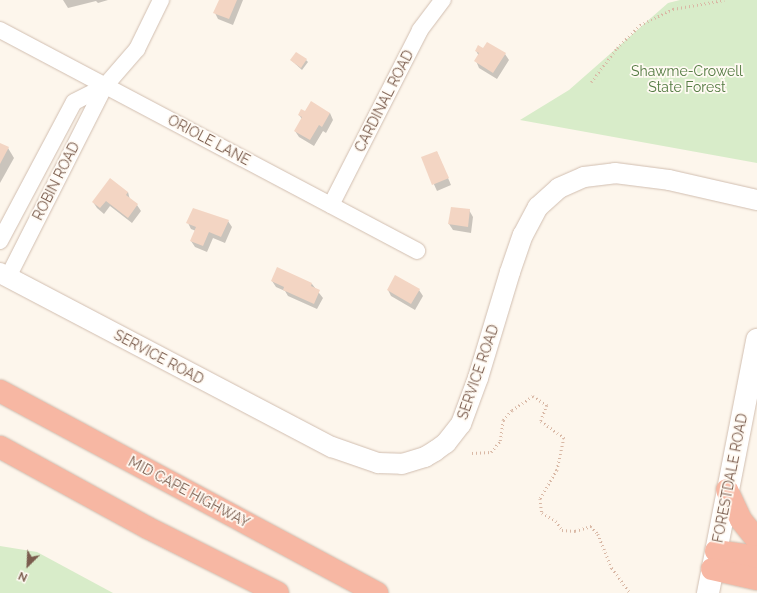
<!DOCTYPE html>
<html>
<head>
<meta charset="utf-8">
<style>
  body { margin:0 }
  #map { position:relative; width:757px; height:593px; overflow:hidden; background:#fdf6ec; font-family:Raleway,sans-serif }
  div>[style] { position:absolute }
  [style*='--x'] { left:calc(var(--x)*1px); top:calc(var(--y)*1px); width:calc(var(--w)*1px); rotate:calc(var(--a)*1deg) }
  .green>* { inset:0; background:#d8ecc9 }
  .shadow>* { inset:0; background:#0003 }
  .building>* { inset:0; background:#f3d5c3 }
  .path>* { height:2.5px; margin-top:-1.25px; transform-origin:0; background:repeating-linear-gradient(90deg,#d9b8a5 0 1px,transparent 0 4px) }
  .roads { filter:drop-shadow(0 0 1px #d1beb0) drop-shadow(0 0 1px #d1beb0) }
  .minor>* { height:16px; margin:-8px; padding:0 8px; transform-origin:8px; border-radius:8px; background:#fff }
  .tertiary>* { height:20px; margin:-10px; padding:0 10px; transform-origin:10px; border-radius:10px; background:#fff }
  .secondary>* { height:22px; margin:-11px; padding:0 11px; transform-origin:11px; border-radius:11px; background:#fff }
  .motorway>* { height:22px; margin:-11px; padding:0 11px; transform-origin:11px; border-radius:11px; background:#f7b7a3 }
  span { translate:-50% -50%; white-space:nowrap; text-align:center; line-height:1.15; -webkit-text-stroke:3.5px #fffaf3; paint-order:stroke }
  .park-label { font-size:14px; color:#537a41 }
  .street-label { font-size:14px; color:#7a5c4d }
  .north { position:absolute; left:8px; top:545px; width:40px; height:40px; -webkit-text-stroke:3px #fffaf3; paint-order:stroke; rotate:204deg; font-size:11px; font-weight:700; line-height:16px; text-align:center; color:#7a5c4d }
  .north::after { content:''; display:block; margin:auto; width:14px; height:18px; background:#7a5c4d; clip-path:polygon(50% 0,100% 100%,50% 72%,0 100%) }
</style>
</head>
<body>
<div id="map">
  <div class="green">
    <div style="clip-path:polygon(680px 0,757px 0,757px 163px,520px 120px,569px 90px,668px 3px)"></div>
    <div style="clip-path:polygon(0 546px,37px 552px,113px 593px,0 593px)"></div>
  </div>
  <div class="shadow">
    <div style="clip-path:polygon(63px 0,108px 0,98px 3px,96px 1px,68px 8px)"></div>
    <div style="clip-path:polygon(220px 0,243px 0,233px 25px,218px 19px,215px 13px)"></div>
    <div style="clip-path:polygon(476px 51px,505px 54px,509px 60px,497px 79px,479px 68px,476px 61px,479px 56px)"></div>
    <div style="clip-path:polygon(291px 60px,306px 60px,308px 62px,302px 70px)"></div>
    <div style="clip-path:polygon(305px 113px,330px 113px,333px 120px,326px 133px,323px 131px,314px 146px,299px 137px,295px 131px,302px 119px,299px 115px)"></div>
    <div style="clip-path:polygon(0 144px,8px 148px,14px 158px,0 183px)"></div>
    <div style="clip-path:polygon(437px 152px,451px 185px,437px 191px,422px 158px)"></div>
    <div style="clip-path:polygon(128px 192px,130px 200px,137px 205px,141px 211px,132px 223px,110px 206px,104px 214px,97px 208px,93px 202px)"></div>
    <div style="clip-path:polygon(469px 210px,473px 217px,471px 233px,453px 230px,449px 224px)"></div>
    <div style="clip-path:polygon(228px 221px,232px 227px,225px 243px,213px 238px,207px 252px,195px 247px,191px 241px,196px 231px,191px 229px,188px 223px)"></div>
    <div style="clip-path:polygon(272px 281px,312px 284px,323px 298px,317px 309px,288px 296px,285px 291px,276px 287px)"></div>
    <div style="clip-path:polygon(388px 290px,419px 290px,423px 296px,415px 310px,391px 296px)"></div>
  </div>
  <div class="building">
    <div style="clip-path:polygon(219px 0,237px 0,229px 19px,213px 13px)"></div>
    <div style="clip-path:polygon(487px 42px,506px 53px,493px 73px,474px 61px,479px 53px,475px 51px,478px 45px,483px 48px)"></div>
    <div style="clip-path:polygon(296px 52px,307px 59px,301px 68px,290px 60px)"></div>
    <div style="clip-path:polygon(311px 101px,330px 113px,322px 127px,319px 125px,310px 140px,294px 131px,302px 117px,298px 115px,301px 109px,305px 111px)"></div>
    <div style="clip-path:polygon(0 143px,9px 147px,0 164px)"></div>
    <div style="clip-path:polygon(437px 151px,449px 178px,432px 185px,421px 157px)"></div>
    <div style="clip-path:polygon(110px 178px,128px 192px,126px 195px,138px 204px,128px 218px,106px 201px,100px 208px,92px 202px)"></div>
    <div style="clip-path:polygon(451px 207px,470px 209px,468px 227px,448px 224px)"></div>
    <div style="clip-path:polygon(193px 208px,229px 220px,221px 237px,209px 232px,203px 246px,190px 241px,196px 227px,186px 223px)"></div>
    <div style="clip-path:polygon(277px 267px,312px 283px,311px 286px,320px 290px,314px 304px,283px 290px,284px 287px,271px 281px)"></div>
    <div style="clip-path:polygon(395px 275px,420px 289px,411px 304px,387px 290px)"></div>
  </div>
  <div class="path">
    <div style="--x:591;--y:82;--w:43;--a:-52.6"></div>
    <div style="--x:617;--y:48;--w:33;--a:-45"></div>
    <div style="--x:640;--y:25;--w:37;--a:-26"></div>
    <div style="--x:673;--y:9;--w:52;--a:-10"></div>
    <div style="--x:472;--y:453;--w:19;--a:-3"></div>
    <div style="--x:491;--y:452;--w:14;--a:-51"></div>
    <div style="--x:500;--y:441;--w:21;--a:-82"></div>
    <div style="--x:503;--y:420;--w:13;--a:-48"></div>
    <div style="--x:512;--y:410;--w:25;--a:-34"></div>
    <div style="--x:533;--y:396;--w:17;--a:33"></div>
    <div style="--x:547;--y:405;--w:17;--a:111"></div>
    <div style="--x:541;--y:421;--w:29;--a:36"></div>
    <div style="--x:564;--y:438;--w:33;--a:102"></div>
    <div style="--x:557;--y:470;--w:34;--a:120"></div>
    <div style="--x:540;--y:499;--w:14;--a:82"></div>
    <div style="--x:542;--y:513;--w:16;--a:30"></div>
    <div style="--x:556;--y:521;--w:11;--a:56"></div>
    <div style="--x:562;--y:530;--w:13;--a:4"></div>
    <div style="--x:575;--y:531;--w:17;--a:-17"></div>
    <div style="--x:591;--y:526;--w:11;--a:49"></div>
    <div style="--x:598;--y:534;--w:37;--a:68"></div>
    <div style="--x:612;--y:568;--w:31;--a:54"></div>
  </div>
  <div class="roads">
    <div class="minor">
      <div style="--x:0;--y:30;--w:472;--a:27.9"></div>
      <div style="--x:331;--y:205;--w:196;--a:-63"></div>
      <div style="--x:420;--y:30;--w:38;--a:-53"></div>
      <div style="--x:0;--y:241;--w:157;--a:-62"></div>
      <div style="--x:74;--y:102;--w:35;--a:-27"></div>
      <div style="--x:8;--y:277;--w:214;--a:-63.1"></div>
      <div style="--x:105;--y:86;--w:49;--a:-49.1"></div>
      <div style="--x:137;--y:49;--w:55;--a:-63.9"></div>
    </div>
    <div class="tertiary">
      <div style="--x:0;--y:273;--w:375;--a:27.7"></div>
      <div style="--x:332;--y:447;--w:49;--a:19.2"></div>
      <div style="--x:378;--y:463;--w:24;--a:2"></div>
      <div style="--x:402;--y:464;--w:24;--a:-17"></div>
      <div style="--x:425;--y:457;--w:12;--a:-31"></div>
      <div style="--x:435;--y:451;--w:14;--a:-36"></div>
      <div style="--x:446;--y:443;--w:24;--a:-52"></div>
      <div style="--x:461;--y:424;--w:49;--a:-69.7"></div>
      <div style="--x:478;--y:378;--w:111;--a:-73.2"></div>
      <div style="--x:510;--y:272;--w:39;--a:-71"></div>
      <div style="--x:523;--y:235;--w:32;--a:-62"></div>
      <div style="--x:538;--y:207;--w:28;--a:-42"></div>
      <div style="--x:559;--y:188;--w:27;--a:-24"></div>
      <div style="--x:584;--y:177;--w:31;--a:-7"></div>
      <div style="--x:615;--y:173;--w:54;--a:7.4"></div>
      <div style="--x:669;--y:180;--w:90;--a:12.8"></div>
    </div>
    <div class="secondary">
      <div style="--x:708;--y:593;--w:258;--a:-79"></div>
    </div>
    <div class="motorway">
      <div style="--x:0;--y:391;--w:428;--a:28.2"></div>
      <div style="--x:0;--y:447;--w:169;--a:28.7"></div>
      <div style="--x:148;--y:528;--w:145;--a:26.6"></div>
      <div style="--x:727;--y:490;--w:33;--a:65"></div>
      <div style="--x:741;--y:520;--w:26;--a:51"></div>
      <div style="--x:716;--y:551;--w:41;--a:8.3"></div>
      <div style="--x:712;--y:569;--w:46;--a:12.5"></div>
    </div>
  </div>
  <div class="park-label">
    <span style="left:687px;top:79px">Shawme-Crowell<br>State Forest</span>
  </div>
  <div class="street-label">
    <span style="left:384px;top:101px;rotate:-63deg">CARDINAL ROAD</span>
    <span style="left:209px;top:140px;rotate:28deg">ORIOLE LANE</span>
    <span style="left:56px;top:181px;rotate:-63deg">ROBIN ROAD</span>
    <span style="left:159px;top:357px;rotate:28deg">SERVICE ROAD</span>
    <span style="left:478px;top:372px;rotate:-71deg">SERVICE ROAD</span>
    <span style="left:730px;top:478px;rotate:-79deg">FORESTDALE ROAD</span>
    <span style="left:189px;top:492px;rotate:28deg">MID CAPE HIGHWAY</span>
  </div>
  <div class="north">N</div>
</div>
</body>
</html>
